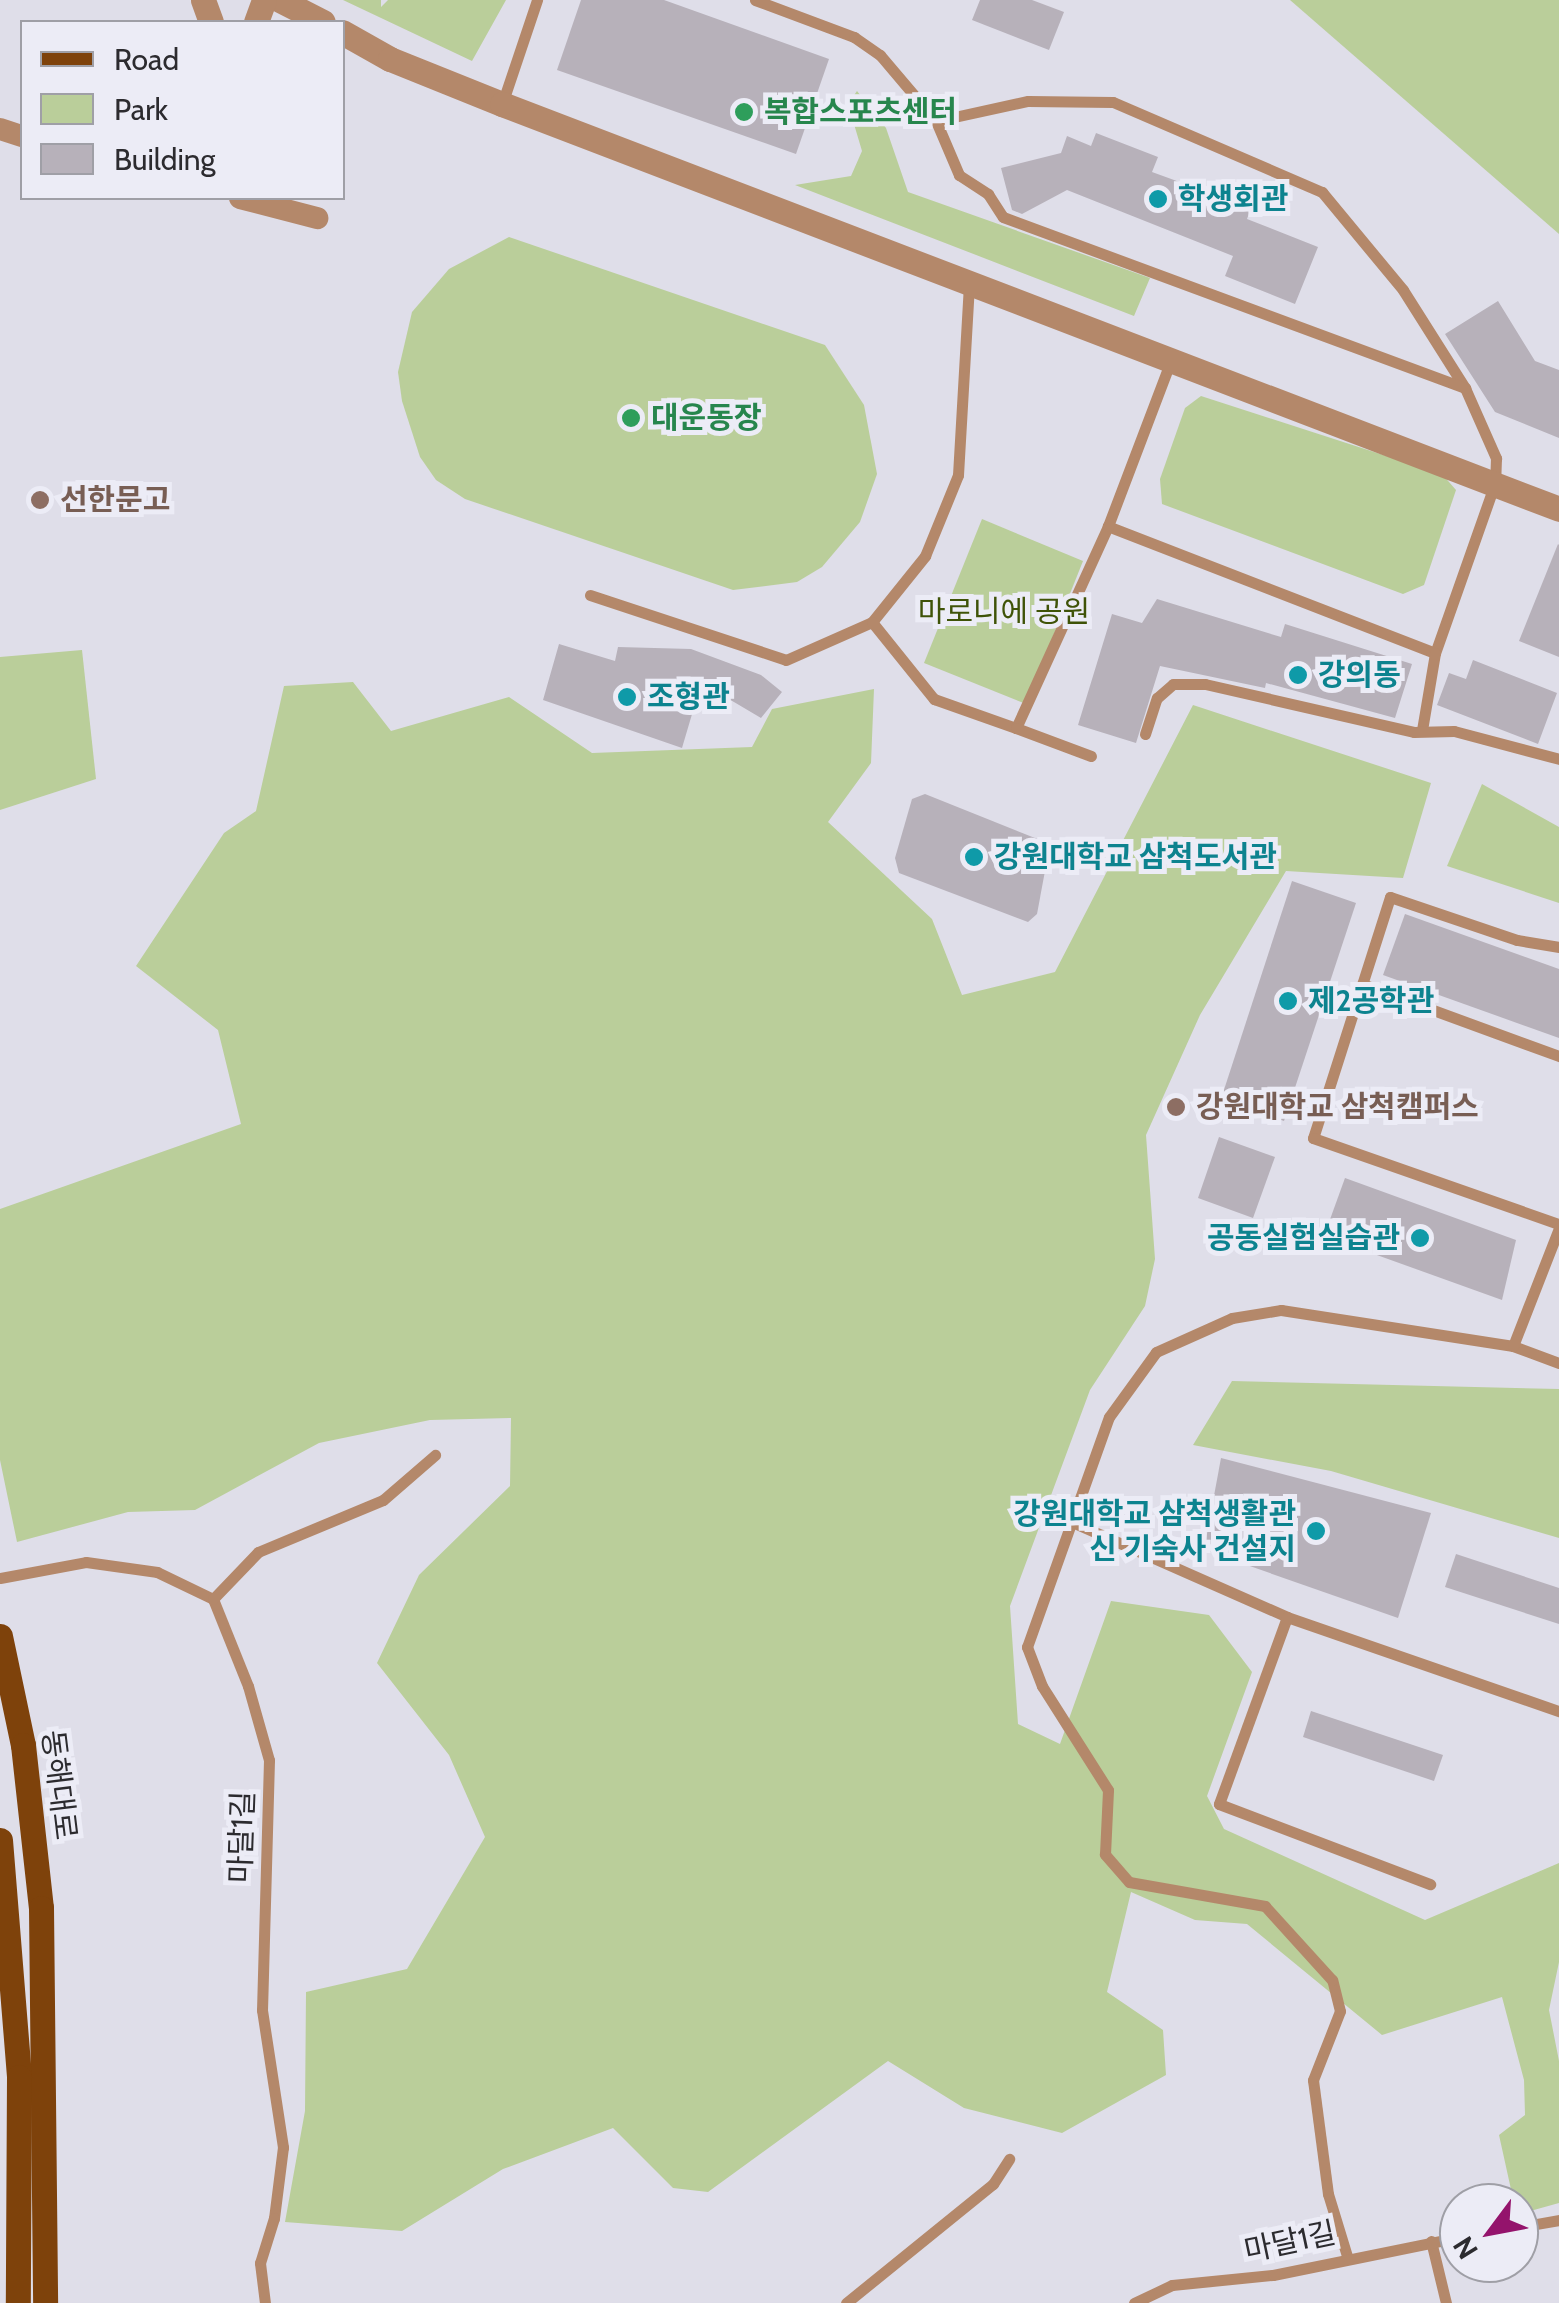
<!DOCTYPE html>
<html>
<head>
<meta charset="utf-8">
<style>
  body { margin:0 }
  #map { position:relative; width:1559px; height:2303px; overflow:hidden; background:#dfdee9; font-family:Cabin,"Noto Sans KR",sans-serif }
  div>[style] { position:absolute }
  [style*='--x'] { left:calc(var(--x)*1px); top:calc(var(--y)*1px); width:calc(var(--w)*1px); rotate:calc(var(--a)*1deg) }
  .green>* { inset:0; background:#bace9a }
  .building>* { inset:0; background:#b7b1ba }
  .service>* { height:11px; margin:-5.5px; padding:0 5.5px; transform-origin:5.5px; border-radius:5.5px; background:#b4886a }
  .minor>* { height:22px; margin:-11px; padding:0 11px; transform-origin:11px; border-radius:11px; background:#b4886a }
  .tertiary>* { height:25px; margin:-12.5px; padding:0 12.5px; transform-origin:12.5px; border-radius:12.5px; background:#b4886a }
  .primary>* { height:25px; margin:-12.5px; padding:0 12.5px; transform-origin:12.5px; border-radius:12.5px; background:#7e420b }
  .dots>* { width:28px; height:28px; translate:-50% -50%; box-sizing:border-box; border:5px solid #ececf6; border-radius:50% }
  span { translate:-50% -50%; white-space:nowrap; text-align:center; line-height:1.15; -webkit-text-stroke:10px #ececf6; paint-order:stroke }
  .leisure-label { font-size:30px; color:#27864d; font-weight:700 }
  .left { translate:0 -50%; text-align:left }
  .culture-label { font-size:30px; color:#0d838f; font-weight:700 }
  .right { translate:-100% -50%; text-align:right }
  .education-label { font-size:30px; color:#785e54; font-weight:700 }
  .park-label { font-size:30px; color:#3f5308 }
  .street-label { font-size:30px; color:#2c2b2f }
  .legend { position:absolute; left:20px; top:20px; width:325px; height:180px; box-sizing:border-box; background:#ececf6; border:2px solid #9f9fa6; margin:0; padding:12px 18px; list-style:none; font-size:30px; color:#2c2b2f }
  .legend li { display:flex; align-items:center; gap:20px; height:50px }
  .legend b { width:50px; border:2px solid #9f9fa6 }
  .north { position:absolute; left:1439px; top:2183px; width:100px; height:100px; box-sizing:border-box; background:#ececf6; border:2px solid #9f9fa6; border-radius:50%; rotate:238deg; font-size:28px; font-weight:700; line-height:40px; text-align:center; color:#2c2b2f }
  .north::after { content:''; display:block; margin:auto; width:35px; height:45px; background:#94136c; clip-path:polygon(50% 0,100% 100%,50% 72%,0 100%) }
</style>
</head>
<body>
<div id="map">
  <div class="green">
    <div style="clip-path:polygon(343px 0,381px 0,381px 7px,388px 0,506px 0,472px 61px)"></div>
    <div style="clip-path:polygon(1290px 0,1559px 0,1559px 234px)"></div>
    <div style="clip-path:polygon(857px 91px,886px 128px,908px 192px,1150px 278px,1134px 316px,795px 185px,851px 176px,862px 151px,848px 104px)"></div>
    <div style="clip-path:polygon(509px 237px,825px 345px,864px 405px,877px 474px,860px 522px,822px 567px,797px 582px,733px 590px,465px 499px,436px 480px,420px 457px,402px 401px,398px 372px,412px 312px,449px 269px)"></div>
    <div style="clip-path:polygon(1201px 396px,1442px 474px,1456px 490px,1424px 585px,1403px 594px,1162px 504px,1160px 479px,1185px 408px)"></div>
    <div style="clip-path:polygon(982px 519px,1083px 561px,1026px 704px,924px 663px)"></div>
    <div style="clip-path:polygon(82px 650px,96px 779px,0 810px,0 657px)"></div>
    <div style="clip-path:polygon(353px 682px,391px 731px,509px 697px,592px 753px,752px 747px,772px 709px,874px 689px,871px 763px,828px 822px,932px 919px,962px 995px,1055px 972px,1193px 705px,1431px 783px,1403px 878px,1286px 871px,1200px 1015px,1146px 1135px,1155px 1259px,1145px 1306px,1090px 1390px,1010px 1606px,1018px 1724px,1060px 1744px,1111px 1601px,1209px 1615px,1252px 1672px,1207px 1796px,1224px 1829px,1425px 1920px,1559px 1863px,1559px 1962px,1549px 2010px,1559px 2061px,1559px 2203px,1519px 2214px,1514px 2203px,1499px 2135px,1525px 2115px,1524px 2080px,1502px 1997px,1382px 2035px,1247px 1924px,1195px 1920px,1131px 1892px,1107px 1992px,1163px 2030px,1166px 2075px,1062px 2133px,964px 2108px,888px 2061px,708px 2192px,673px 2188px,613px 2128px,503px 2169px,402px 2231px,285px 2222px,305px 2111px,306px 1992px,407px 1969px,485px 1837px,449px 1755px,377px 1663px,419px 1575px,510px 1486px,511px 1418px,430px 1420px,319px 1443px,195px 1510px,128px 1512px,17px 1542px,0 1460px,0 1209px,241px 1124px,218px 1030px,136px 966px,224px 833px,256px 811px,284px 686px)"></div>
    <div style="clip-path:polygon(1482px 784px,1559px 827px,1559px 903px,1447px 866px)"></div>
    <div style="clip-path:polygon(1232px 1381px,1559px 1389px,1559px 1538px,1331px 1471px,1193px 1445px)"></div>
  </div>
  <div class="building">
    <div style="clip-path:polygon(581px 0,664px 0,829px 59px,796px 154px,557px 70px)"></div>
    <div style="clip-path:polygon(980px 0,1032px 0,1064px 12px,1049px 50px,972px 20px)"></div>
    <div style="clip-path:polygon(1096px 133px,1158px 157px,1152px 172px,1251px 208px,1247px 219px,1318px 247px,1295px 304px,1225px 276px,1233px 256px,1067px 190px,1022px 214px,1012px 210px,1001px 168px,1061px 153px,1067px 136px,1091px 146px)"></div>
    <div style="clip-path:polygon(1498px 301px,1535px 361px,1559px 370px,1559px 438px,1495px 412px,1445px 334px)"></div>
    <div style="clip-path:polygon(1558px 544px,1559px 545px,1559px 657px,1519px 641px)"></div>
    <div style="clip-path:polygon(1157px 599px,1281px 637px,1285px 624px,1412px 664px,1395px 718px,1266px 683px,1265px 688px,1160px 666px,1136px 743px,1078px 725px,1112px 614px,1142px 623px)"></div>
    <div style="clip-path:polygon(559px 644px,615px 661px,618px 647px,691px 649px,761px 675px,782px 692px,761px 718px,712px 689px,708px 707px,695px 704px,682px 748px,543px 700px)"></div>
    <div style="clip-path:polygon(1473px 660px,1557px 693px,1538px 744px,1437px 705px,1449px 673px,1466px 679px)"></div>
    <div style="clip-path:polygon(925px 794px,1050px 844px,1037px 914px,1028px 922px,899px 873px,895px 858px,912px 799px)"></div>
    <div style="clip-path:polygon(1292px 881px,1356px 903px,1284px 1121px,1221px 1099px)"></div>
    <div style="clip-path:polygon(1405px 914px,1559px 969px,1559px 1038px,1383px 975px)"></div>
    <div style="clip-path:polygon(1219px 1137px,1275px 1157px,1253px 1218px,1198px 1198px)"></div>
    <div style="clip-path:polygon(1345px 1178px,1516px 1240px,1502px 1300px,1324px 1236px)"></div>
    <div style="clip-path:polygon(1221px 1458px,1431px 1513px,1398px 1618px,1204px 1550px)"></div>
    <div style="clip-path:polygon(1456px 1554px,1559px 1588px,1559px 1624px,1445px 1587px)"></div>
    <div style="clip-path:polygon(1311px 1711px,1443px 1755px,1434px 1781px,1303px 1737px)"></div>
  </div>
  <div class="service">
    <div style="--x:755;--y:0;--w:106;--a:20.5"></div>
    <div style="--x:854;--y:37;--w:32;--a:35"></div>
    <div style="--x:880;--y:55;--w:87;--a:49.7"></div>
    <div style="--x:936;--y:121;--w:94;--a:-12.3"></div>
    <div style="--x:1028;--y:101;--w:85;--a:0.7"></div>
    <div style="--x:1113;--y:102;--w:228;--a:23.3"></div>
    <div style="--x:1322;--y:192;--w:127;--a:50.4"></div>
    <div style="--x:1403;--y:290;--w:116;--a:57.7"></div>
    <div style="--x:1465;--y:388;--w:77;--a:66.1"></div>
    <div style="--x:1496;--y:458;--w:25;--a:92"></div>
    <div style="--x:1495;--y:483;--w:180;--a:109.4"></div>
    <div style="--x:1435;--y:653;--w:351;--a:-158.8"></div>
    <div style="--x:502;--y:104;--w:110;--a:-71.4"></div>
    <div style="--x:936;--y:121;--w:59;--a:66.9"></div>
    <div style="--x:959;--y:175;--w:35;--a:33"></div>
    <div style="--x:988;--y:194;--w:27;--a:57"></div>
    <div style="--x:1003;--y:217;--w:493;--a:20.3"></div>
    <div style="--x:590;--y:595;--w:206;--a:18.3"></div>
    <div style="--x:786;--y:660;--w:94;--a:-23.8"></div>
    <div style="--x:872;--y:622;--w:85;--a:-51.2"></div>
    <div style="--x:925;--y:556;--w:87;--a:-67.8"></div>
    <div style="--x:958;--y:475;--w:192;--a:-86.7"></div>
    <div style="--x:872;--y:622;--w:99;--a:51.2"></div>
    <div style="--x:934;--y:699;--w:87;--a:19.5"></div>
    <div style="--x:1016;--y:728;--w:222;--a:-65.5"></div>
    <div style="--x:1108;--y:526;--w:178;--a:-69.2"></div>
    <div style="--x:1016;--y:728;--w:80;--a:20.5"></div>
    <div style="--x:1422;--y:730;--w:78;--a:-80.4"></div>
    <div style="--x:1145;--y:734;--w:38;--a:-72"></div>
    <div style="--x:1157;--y:698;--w:21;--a:-41"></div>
    <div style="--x:1173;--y:684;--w:32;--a:0"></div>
    <div style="--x:1205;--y:684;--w:214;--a:12.9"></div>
    <div style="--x:1414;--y:732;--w:40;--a:-1.4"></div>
    <div style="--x:1454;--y:731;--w:109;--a:14.9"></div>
    <div style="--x:1559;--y:947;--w:43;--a:-170.5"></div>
    <div style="--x:1517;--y:940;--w:134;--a:-161.3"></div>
    <div style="--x:1390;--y:897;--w:253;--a:107.7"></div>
    <div style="--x:1313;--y:1138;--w:261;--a:19.3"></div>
    <div style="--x:1362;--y:984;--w:210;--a:20.1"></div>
    <div style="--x:1513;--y:1346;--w:49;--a:20.3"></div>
    <div style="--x:1072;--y:1522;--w:235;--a:23.8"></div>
    <div style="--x:1287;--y:1617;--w:288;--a:19.1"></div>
    <div style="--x:0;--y:1578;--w:87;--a:-10.5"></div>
    <div style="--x:86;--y:1562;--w:72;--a:8"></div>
    <div style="--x:157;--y:1572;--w:62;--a:25.7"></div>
    <div style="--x:213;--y:1599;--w:94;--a:68.1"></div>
    <div style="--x:248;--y:1686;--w:77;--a:74.2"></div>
    <div style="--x:269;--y:1760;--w:250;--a:91.6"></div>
    <div style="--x:262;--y:2010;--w:139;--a:81.3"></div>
    <div style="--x:283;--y:2147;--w:72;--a:97.2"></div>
    <div style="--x:274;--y:2218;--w:47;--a:107.3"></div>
    <div style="--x:260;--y:2263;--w:40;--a:82.9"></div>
    <div style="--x:213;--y:1599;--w:65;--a:-46.2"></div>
    <div style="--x:258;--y:1552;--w:135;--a:-22.6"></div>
    <div style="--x:383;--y:1500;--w:69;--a:-40.9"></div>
    <div style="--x:1287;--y:1617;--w:199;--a:110"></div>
    <div style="--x:1219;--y:1804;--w:226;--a:20.8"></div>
    <div style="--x:1519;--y:2227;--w:41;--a:-9.9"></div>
    <div style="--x:1431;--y:2241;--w:64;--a:76.4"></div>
    <div style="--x:1347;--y:2256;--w:65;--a:-107"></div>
    <div style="--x:1328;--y:2194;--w:115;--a:-97.5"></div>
    <div style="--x:1313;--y:2080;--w:74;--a:-68.6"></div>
    <div style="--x:1340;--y:2011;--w:32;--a:-104"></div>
    <div style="--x:1332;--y:1980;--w:100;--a:-132.2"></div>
    <div style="--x:1265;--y:1906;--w:138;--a:-170"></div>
    <div style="--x:1129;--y:1882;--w:37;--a:-131"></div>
    <div style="--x:1105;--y:1854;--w:64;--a:-87.3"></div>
    <div style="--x:1108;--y:1790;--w:123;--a:-122.4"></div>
    <div style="--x:1042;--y:1686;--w:42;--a:-111"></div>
    <div style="--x:1027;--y:1647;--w:244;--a:-70.4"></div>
    <div style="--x:1109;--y:1417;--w:80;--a:-54.1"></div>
    <div style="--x:1156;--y:1352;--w:83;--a:-24.1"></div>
    <div style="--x:1232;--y:1318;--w:50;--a:-9.3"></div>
    <div style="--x:1281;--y:1310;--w:235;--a:8.8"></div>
    <div style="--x:1513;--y:1346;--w:127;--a:-68.7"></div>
    <div style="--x:846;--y:2303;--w:189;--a:-39"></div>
    <div style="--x:993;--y:2184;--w:30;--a:-57"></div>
    <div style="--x:1134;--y:2303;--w:42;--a:-25.3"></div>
    <div style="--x:1172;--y:2285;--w:101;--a:-5.7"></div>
    <div style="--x:1273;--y:2275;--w:190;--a:-11.5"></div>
  </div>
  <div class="minor">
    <div style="--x:0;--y:129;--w:23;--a:18"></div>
    <div style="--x:240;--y:198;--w:80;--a:14.6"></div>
  </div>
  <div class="tertiary">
    <div style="--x:203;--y:0;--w:23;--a:70"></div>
    <div style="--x:280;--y:0;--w:48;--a:27.1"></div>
    <div style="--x:256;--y:22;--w:23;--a:-70"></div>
    <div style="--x:342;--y:32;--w:55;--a:29.4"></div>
    <div style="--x:390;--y:59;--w:121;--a:21.9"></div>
    <div style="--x:502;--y:104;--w:1132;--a:20.96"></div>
  </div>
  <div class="primary">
    <div style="--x:0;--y:1636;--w:111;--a:78.1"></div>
    <div style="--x:23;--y:1745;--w:164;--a:83.7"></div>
    <div style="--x:41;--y:1908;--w:395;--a:89.4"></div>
    <div style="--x:0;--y:1840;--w:238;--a:85.4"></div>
    <div style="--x:19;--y:2077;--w:226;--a:90.3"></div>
  </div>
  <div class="dots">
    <div style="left:744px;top:112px;background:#2e9e5b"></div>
    <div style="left:1158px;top:199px;background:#0f9aa8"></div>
    <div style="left:631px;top:418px;background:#2e9e5b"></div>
    <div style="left:40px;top:500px;background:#8d6e63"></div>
    <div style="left:1298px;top:675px;background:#0f9aa8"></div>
    <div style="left:627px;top:697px;background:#0f9aa8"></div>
    <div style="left:974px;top:857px;background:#0f9aa8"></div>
    <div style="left:1288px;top:1001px;background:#0f9aa8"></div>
    <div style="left:1176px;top:1107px;background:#8d6e63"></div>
    <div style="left:1420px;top:1238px;background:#0f9aa8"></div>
    <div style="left:1316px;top:1531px;background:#0f9aa8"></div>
  </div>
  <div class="leisure-label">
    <span class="left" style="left:764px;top:112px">복합스포츠센터</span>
    <span class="left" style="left:651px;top:418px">대운동장</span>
  </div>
  <div class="culture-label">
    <span class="left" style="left:1178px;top:199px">학생회관</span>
    <span class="left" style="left:1318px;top:675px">강의동</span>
    <span class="left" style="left:647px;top:697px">조형관</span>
    <span class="left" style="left:994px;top:857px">강원대학교 삼척도서관</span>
    <span class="left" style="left:1308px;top:1001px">제2공학관</span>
    <span class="right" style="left:1400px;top:1238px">공동실험실습관</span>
    <span class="right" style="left:1296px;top:1531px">강원대학교 삼척생활관<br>신 기숙사 건설지</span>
  </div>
  <div class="education-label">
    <span class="left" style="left:60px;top:500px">선한문고</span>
    <span class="left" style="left:1196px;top:1107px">강원대학교 삼척캠퍼스</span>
  </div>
  <div class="park-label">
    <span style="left:1004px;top:612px">마로니에 공원</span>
  </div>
  <div class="street-label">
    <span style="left:59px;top:1785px;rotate:83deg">동해대로</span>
    <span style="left:242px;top:1837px;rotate:-88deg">마달1길</span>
    <span style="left:1290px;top:2242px;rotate:-12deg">마달1길</span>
  </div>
  <ul class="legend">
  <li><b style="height:12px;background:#7e420b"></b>Road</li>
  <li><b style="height:28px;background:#bace9a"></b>Park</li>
  <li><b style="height:28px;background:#b7b1ba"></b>Building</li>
  </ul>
  <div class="north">N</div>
</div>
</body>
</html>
